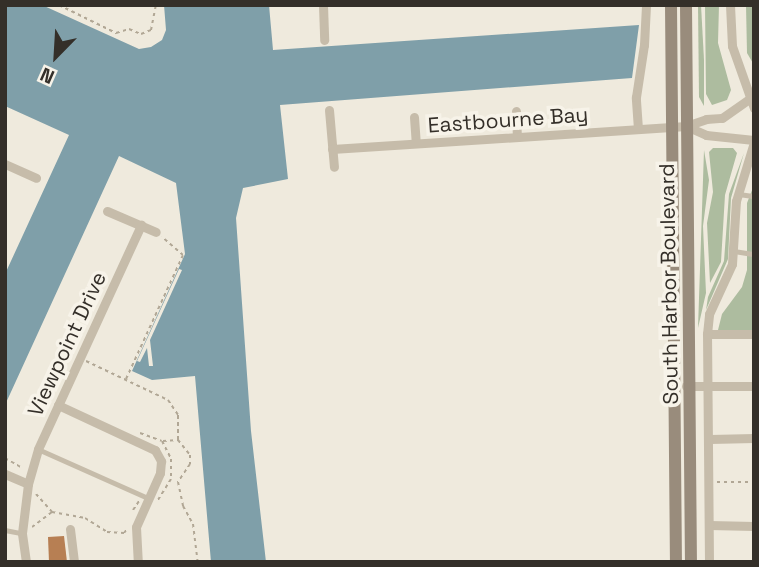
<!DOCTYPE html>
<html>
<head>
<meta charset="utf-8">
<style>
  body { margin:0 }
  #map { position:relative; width:759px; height:567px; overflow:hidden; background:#efeadd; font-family:"Space Grotesk",sans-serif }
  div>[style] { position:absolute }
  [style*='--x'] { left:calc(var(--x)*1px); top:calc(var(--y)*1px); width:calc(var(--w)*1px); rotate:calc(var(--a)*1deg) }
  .green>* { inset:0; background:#adbc9f }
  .water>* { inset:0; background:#7f9fa9 }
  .pier>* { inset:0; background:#efeadd }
  .building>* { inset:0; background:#b77f53 }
  .path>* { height:2px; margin-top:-1px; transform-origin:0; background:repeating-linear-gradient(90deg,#b1a795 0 3.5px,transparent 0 7px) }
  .service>* { height:4.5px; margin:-2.25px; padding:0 2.25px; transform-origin:2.25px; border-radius:2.25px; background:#c6bcaa }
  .minor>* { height:9px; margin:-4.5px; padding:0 4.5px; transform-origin:4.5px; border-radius:4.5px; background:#c6bcaa }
  .secondary>* { height:12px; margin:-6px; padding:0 6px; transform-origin:6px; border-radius:6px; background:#998c7c }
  span { translate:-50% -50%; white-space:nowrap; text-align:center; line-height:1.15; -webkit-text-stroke:7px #f7f3e9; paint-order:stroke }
  .street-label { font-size:21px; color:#342f29 }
  .frame { position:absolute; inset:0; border:7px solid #342f29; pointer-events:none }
  .north { position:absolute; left:21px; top:21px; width:70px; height:70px; -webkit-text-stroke:5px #f7f3e9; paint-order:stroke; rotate:204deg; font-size:19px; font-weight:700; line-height:28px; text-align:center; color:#342f29 }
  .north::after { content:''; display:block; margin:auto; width:24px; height:32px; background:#342f29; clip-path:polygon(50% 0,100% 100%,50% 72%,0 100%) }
</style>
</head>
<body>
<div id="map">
  <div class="green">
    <div style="clip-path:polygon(698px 5px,701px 5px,704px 60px,704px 106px,699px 97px)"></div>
    <div style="clip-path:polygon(705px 5px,719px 5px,718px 43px,731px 90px,727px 100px,712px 105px,706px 94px)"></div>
    <div style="clip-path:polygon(746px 5px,754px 5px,754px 65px,747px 53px)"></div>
    <div style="clip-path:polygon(713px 148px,733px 148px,737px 153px,725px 195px,721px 262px,710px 283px,707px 223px,713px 192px,709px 152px)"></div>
    <div style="clip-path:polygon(704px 150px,709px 180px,703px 226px,706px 293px,698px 328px)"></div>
    <div style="clip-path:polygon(744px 153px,731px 198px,728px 259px,706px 310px,704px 323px,708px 297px,724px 261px,729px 194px)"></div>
    <div style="clip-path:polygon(754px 185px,754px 330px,718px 330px,722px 314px,742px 287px,747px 270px,747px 203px)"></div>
  </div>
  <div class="water">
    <div style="clip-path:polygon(5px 5px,42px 5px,139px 49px,151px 47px,162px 40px,166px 30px,164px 5px,269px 5px,273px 50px,639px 25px,632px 78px,280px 105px,288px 179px,243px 188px,236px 218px,251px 431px,266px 562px,211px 562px,195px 376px,152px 380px,132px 371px,185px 254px,176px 183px,119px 156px,5px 405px,5px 274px,69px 135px,5px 106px)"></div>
  </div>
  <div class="pier">
    <div style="clip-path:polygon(179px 269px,182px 270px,150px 340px,153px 366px,149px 366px,147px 348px,140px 362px,137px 361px)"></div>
  </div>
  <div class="building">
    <div style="clip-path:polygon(64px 536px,67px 562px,49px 562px,48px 537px)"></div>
  </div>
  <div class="path">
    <div style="--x:59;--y:5;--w:64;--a:26.2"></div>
    <div style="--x:116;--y:33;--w:14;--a:-17"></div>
    <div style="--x:129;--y:29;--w:13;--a:23"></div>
    <div style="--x:141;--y:34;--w:11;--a:-22"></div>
    <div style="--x:151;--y:30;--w:25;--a:-79"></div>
    <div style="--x:86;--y:361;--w:91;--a:25.4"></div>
    <div style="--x:168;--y:400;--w:18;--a:56"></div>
    <div style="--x:178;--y:415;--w:25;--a:90"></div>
    <div style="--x:126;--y:379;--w:136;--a:-65.3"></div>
    <div style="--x:183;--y:255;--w:28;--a:-139"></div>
    <div style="--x:140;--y:433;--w:23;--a:20"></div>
    <div style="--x:162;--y:441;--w:20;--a:63"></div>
    <div style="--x:171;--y:459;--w:20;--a:90"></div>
    <div style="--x:171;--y:479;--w:25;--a:122"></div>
    <div style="--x:163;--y:441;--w:15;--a:-4"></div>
    <div style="--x:178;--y:440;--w:19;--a:51"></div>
    <div style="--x:190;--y:455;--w:9;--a:90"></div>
    <div style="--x:190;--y:464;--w:22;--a:124"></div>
    <div style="--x:178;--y:482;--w:25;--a:78"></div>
    <div style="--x:183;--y:506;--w:21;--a:61"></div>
    <div style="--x:193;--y:524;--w:38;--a:83"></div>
    <div style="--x:5;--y:458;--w:20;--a:30"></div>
    <div style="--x:717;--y:482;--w:37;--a:0"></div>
    <div style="--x:36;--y:494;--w:24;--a:48"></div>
    <div style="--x:52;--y:512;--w:34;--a:10"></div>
    <div style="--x:85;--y:518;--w:26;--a:32"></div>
    <div style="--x:107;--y:532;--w:17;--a:3"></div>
    <div style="--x:124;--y:533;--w:5;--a:-53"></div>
    <div style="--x:133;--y:510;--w:11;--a:-56"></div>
    <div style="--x:32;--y:527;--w:25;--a:-37"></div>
  </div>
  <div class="service">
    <div style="--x:739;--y:194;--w:15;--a:8"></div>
    <div style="--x:734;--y:251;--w:20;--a:9"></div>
    <div style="--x:38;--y:449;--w:120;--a:24"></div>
    <div style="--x:5;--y:530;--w:16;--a:11"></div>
  </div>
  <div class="minor">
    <div style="--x:323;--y:5;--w:35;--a:88"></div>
    <div style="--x:730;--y:5;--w:41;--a:87.2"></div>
    <div style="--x:732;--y:46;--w:66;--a:70.5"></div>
    <div style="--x:329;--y:110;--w:57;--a:85"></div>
    <div style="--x:516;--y:111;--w:25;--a:88"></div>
    <div style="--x:414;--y:117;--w:26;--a:86"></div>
    <div style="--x:686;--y:126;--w:22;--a:24"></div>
    <div style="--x:706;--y:135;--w:48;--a:5.9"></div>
    <div style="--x:638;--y:129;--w:32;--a:-94"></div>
    <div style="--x:636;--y:97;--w:53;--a:-81.3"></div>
    <div style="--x:644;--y:45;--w:40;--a:-87.1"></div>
    <div style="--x:332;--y:149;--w:355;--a:-3.7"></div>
    <div style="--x:686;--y:126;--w:21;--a:-19"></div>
    <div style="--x:706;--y:119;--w:16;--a:-4"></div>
    <div style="--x:722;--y:118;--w:35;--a:-35"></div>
    <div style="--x:5;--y:164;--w:34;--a:24"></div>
    <div style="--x:107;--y:211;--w:53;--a:23.2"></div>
    <div style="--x:707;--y:334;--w:47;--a:0"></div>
    <div style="--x:686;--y:386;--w:68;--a:0"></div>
    <div style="--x:58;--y:405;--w:107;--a:24.9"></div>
    <div style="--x:155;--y:450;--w:13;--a:61"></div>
    <div style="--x:161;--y:461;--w:12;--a:95"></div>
    <div style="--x:160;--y:473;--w:59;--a:114"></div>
    <div style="--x:136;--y:527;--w:35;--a:87"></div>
    <div style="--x:710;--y:439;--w:44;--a:-1.3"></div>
    <div style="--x:5;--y:474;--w:25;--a:23"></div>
    <div style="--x:709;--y:525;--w:45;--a:1.3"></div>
    <div style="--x:70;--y:529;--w:33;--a:83"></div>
    <div style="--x:26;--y:562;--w:29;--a:-98"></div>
    <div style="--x:22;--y:533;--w:49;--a:-83"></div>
    <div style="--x:28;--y:484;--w:36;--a:-74"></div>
    <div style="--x:38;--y:449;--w:247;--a:-65.3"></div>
    <div style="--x:709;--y:562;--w:228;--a:-90.5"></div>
    <div style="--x:707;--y:334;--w:20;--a:-84"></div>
    <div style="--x:709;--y:314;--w:55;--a:-65.3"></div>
    <div style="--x:732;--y:264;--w:63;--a:-86.4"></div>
    <div style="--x:736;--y:201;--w:62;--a:-73"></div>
  </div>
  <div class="secondary">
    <div style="--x:671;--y:5;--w:557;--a:89.49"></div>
    <div style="--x:686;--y:5;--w:557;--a:89.49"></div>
  </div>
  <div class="street-label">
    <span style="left:508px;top:120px;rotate:-4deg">Eastbourne Bay</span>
    <span style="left:669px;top:284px;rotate:-91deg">South Harbor Boulevard</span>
    <span style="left:67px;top:344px;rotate:-65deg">Viewpoint Drive</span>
  </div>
  <div class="frame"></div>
  <div class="north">N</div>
</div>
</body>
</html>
